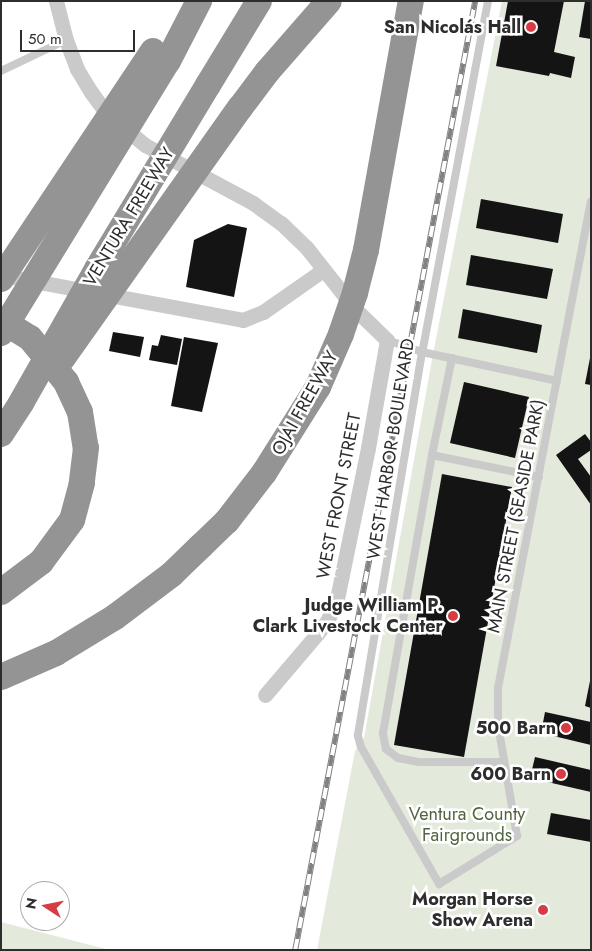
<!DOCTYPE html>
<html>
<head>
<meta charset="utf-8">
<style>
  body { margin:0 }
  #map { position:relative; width:592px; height:951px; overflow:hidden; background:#fff; font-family:Jost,sans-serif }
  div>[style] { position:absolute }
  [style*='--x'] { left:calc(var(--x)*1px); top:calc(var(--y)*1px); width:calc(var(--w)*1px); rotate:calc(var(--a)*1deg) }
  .green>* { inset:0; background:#e3eadc }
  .building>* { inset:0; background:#141414 }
  .lane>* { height:8px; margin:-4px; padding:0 4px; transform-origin:4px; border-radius:4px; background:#cacaca }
  .street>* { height:15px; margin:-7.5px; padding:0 7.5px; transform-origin:7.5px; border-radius:7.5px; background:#cacaca }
  .highway>* { height:26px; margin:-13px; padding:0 13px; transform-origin:13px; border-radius:13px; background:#949494 }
  .rail>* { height:5.5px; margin-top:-2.75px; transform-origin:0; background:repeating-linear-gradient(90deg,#fff 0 11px,#828282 0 22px); box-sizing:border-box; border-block:1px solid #828282 }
  .highway-bridge>* { height:26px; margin:-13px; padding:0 13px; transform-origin:13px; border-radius:13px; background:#949494 }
  .dots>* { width:14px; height:14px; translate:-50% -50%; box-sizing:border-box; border:2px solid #fff; border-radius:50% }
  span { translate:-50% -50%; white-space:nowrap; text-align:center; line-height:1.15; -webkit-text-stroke:5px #fff; paint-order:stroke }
  .poi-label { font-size:18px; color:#2d2d2d; font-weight:700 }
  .right { translate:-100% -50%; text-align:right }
  .street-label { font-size:18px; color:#2d2d2d }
  .park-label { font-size:18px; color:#4f653e }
  .frame { position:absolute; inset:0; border:2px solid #2d2d2d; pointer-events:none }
  .north { position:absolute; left:20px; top:881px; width:50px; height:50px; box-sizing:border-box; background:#fff; border:1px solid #ababab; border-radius:50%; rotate:281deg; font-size:14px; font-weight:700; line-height:20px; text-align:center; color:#2d2d2d }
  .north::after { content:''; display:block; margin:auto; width:18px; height:22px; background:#d73c44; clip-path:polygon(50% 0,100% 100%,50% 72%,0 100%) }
  .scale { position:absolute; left:20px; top:30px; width:115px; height:22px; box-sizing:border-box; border:2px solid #2d2d2d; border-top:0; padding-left:6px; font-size:15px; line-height:18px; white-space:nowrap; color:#2d2d2d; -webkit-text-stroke:4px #fff; paint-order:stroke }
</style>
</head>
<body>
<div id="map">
  <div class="green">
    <div style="clip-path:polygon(502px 1px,591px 1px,591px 950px,317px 950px,355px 751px,364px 738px,433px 354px)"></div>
    <div style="clip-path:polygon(1px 922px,110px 950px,1px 950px)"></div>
  </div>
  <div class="building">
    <div style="clip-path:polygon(508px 1px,564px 1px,554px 52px,575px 57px,571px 78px,550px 73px,549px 76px,496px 66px)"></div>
    <div style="clip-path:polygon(585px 1px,591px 1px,591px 39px,579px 37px)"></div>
    <div style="clip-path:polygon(481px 199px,563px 214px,558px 243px,476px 228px)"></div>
    <div style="clip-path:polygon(228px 224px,247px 228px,234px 297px,186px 287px,194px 240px)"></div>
    <div style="clip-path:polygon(471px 255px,553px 269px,547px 299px,466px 285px)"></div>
    <div style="clip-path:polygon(463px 309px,542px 325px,537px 353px,458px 338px)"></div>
    <div style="clip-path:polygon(113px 332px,144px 337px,140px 357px,109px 351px)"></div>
    <div style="clip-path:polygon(161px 335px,182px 339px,177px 365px,149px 360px,152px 345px,158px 346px)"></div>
    <div style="clip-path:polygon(184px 337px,218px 343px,202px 412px,171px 406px)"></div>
    <div style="clip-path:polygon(590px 358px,591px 358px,591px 385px,585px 384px)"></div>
    <div style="clip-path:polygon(464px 382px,529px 397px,515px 458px,450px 443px)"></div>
    <div style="clip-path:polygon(585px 434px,591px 442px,591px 450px,578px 459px,591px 477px,591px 505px,556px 455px)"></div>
    <div style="clip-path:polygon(442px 474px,512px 487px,464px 757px,394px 745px)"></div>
    <div style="clip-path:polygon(590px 681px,591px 681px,591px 708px,585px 706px)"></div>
    <div style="clip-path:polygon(545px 712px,591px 722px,591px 745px,541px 733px)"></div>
    <div style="clip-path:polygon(535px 757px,591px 770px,591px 792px,530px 778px)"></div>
    <div style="clip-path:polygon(551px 813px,591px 820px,591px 842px,547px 834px)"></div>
  </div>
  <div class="lane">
    <div style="--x:488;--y:1;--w:357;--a:100.6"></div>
    <div style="--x:422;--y:352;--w:389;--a:99.5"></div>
    <div style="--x:358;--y:736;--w:11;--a:75"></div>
    <div style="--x:361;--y:747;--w:158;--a:60.3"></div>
    <div style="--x:439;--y:884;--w:92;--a:-31.6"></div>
    <div style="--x:517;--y:836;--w:113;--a:-99.7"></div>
    <div style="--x:498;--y:725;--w:37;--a:-90"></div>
    <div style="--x:498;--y:688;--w:495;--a:-79.2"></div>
    <div style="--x:1;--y:71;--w:72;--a:-25.5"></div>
    <div style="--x:387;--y:340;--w:37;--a:19"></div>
    <div style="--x:422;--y:352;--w:138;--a:12.1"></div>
    <div style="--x:452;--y:358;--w:99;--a:101.7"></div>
    <div style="--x:432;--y:455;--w:109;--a:11.6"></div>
    <div style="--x:432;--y:455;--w:283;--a:100"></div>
    <div style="--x:383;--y:734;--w:15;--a:79"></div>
    <div style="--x:386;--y:749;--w:15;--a:37"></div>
    <div style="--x:398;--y:758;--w:21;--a:11"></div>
    <div style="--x:419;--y:762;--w:85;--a:0"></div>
  </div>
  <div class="street">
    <div style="--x:56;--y:1;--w:40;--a:75.6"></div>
    <div style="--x:66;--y:40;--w:31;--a:69"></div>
    <div style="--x:77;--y:69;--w:27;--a:59"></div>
    <div style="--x:91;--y:92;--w:27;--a:54"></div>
    <div style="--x:107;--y:114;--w:49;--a:39.2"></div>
    <div style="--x:145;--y:145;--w:123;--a:28.2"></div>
    <div style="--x:253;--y:203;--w:34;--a:36"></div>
    <div style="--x:281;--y:223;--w:35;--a:44"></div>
    <div style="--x:306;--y:247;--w:79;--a:51.7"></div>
    <div style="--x:355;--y:309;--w:45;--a:44.1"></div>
    <div style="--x:387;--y:340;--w:110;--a:100"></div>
    <div style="--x:368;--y:448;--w:154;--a:101.6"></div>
    <div style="--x:337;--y:599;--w:24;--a:114"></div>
    <div style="--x:327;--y:621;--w:16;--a:128"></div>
    <div style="--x:317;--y:634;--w:80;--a:130.4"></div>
    <div style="--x:1;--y:275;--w:246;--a:10.5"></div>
    <div style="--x:243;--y:320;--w:22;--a:-22"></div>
    <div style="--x:263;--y:312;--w:73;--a:-35"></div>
  </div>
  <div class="highway">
    <div style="--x:168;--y:61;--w:68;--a:-62.7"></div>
    <div style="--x:208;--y:85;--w:98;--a:-58.7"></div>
    <div style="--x:240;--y:108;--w:45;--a:-53.1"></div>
    <div style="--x:267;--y:72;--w:94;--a:-48.9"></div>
    <div style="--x:1;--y:320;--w:34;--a:32"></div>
    <div style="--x:30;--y:338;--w:57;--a:50.7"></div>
    <div style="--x:66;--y:382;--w:33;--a:65"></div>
    <div style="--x:80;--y:412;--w:36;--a:81"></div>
    <div style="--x:86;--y:448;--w:35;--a:97"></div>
    <div style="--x:82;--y:483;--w:38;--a:105"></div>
    <div style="--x:72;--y:520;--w:52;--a:126.4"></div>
    <div style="--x:41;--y:562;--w:50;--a:143.1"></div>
    <div style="--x:1;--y:434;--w:37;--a:-57"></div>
    <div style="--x:1;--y:677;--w:60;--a:-23.6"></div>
    <div style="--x:56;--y:653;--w:69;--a:-31.4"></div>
    <div style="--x:115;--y:617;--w:71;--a:-37"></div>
    <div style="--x:172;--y:574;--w:40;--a:-44"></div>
    <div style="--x:201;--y:546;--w:36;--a:-44"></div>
    <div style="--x:227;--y:521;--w:61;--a:-52.4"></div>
    <div style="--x:264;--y:473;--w:102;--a:-57.9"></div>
  </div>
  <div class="rail">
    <div style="--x:295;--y:950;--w:966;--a:-79.26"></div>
  </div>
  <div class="highway-bridge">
    <div style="--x:1;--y:279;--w:274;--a:-56.3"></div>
    <div style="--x:1;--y:333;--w:319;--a:-58.5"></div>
    <div style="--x:62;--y:359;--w:308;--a:-54.7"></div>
    <div style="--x:318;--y:387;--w:58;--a:-66.5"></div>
    <div style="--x:341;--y:334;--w:43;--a:-71.1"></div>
    <div style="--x:355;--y:293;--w:44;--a:-75.7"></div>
    <div style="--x:366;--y:250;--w:253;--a:-79.8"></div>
    <div style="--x:21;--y:403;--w:154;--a:-60.4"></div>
    <div style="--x:97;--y:269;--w:215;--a:-58.9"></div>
  </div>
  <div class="dots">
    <div style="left:531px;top:27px;background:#d73c44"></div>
    <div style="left:453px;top:616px;background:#d73c44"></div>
    <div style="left:566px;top:728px;background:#d73c44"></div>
    <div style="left:561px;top:774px;background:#d73c44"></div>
    <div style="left:543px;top:910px;background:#d73c44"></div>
  </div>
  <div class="poi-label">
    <span class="right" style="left:521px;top:27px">San Nicolás Hall</span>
    <span class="right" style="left:443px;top:616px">Judge William P.<br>Clark Livestock Center</span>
    <span class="right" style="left:556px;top:728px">500 Barn</span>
    <span class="right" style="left:551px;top:774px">600 Barn</span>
    <span class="right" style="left:533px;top:910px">Morgan Horse<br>Show Arena</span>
  </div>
  <div class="street-label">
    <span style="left:129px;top:217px;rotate:-59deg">VENTURA FREEWAY</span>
    <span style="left:305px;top:403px;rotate:-61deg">OJAI FREEWAY</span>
    <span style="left:391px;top:449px;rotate:-81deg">WEST HARBOR BOULEVARD</span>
    <span style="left:339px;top:496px;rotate:-79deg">WEST FRONT STREET</span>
    <span style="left:516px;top:516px;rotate:-79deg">MAIN STREET (SEASIDE PARK)</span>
  </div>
  <div class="park-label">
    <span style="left:467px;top:825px">Ventura County<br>Fairgrounds</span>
  </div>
  <div class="frame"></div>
  <div class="north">N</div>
  <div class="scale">50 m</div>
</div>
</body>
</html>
